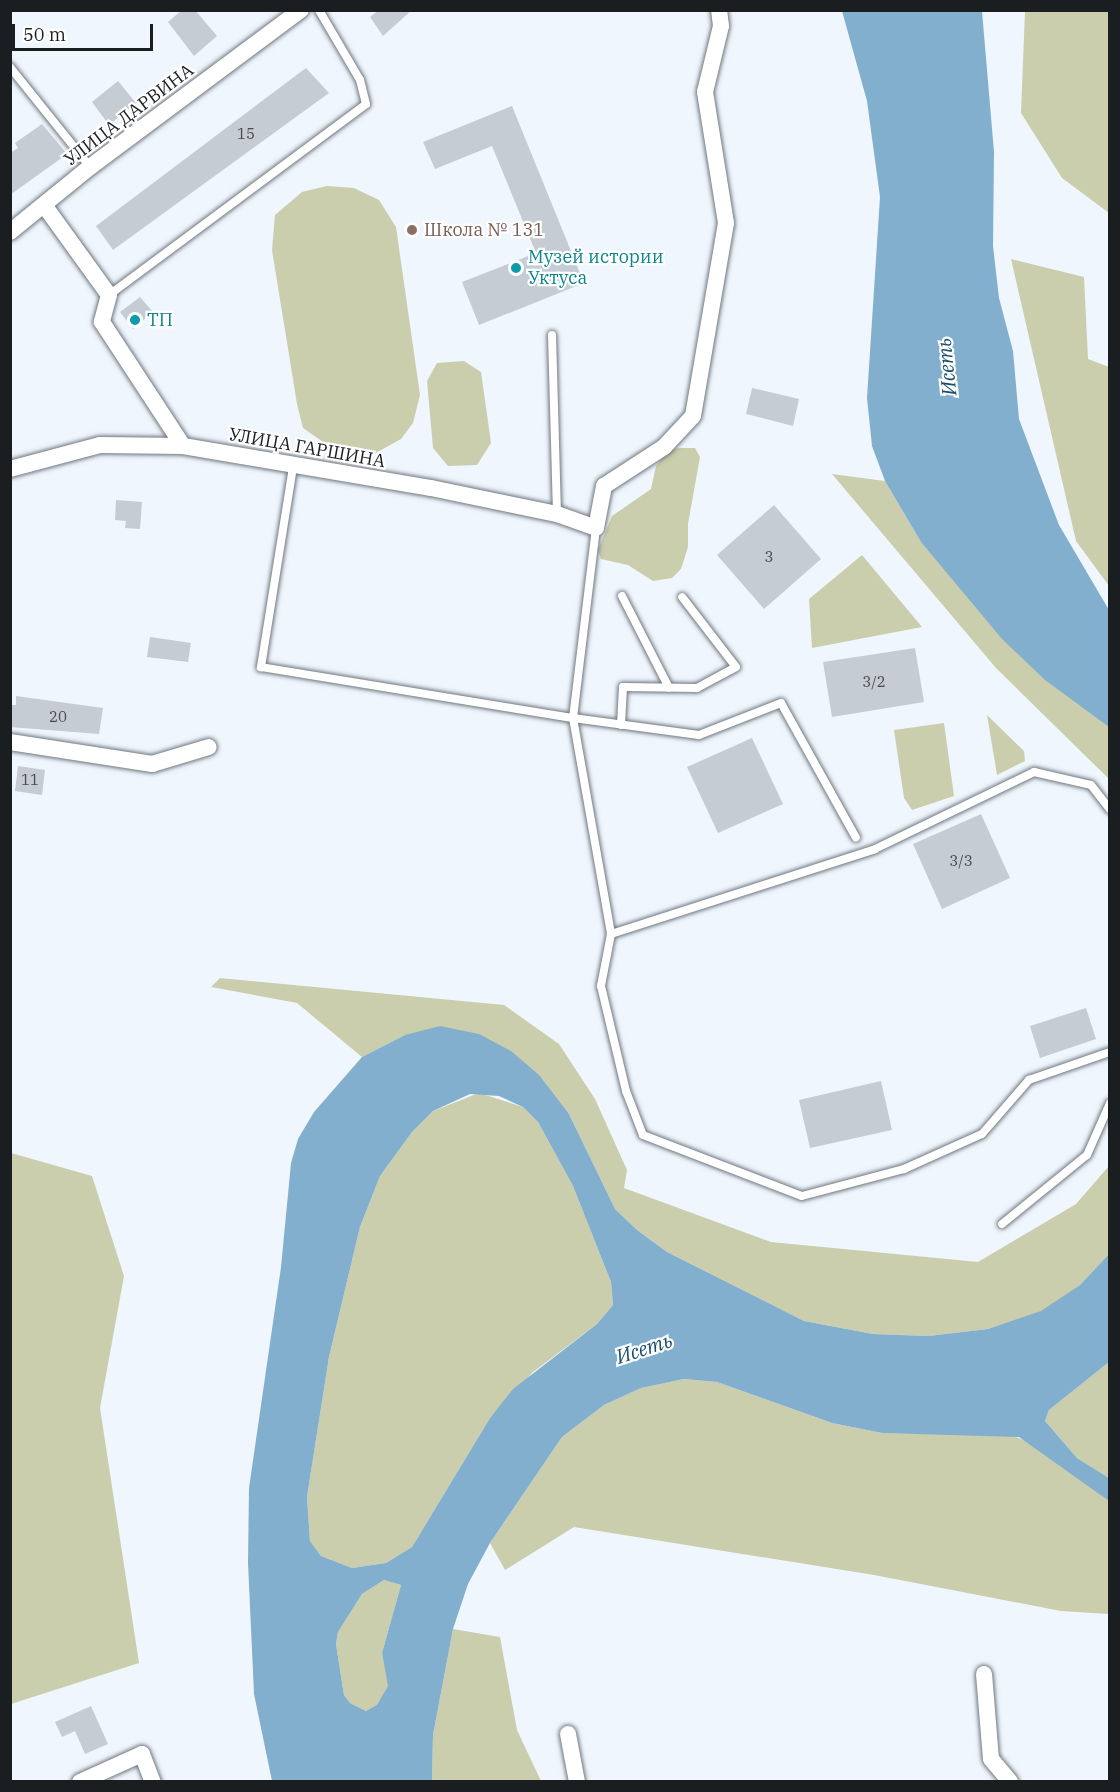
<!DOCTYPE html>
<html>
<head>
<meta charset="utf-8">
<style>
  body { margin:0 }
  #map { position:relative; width:1120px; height:1792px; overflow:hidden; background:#eff6fe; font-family:"IBM Plex Serif",serif }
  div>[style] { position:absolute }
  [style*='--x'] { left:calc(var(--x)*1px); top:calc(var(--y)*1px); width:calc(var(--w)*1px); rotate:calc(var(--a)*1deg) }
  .green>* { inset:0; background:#cacead }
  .water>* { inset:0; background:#83afce }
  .building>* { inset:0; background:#c5ccd3 }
  .roads { filter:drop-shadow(0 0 2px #70777d) drop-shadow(0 0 2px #70777d) }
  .service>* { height:8px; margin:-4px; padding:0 4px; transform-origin:4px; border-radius:4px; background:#fff }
  .minor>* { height:16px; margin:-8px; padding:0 8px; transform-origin:8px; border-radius:8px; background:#fff }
  .dots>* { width:16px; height:16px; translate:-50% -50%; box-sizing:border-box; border:3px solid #fff; border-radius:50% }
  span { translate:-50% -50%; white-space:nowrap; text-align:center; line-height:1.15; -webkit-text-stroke:4.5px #fff; paint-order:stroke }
  .number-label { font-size:15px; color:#464a4e }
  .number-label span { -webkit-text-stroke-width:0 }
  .street-label { font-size:18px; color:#1b1e21 }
  .education-label { font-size:18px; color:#785e54 }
  .left { translate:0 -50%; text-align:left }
  .culture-label { font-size:18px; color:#0d838f }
  .water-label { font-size:20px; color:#184e6d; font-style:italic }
  .frame { position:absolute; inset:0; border:12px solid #1b1e21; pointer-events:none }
  .scale { position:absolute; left:12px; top:24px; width:141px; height:27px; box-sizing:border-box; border:3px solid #1b1e21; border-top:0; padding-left:8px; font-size:18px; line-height:21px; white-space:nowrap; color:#1b1e21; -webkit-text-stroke:4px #fff; paint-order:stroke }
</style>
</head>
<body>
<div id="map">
  <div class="green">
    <div style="clip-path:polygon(1025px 11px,1109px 11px,1109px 213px,1062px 178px,1021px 113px)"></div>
    <div style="clip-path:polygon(327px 186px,354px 188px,379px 200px,396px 227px,420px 395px,413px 423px,401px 439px,372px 455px,339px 453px,303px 428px,297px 404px,272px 250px,275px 215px,302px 192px)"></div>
    <div style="clip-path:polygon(1011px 259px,1084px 277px,1088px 359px,1109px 367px,1109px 586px,1076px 541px)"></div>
    <div style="clip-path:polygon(464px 361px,481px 372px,491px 443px,477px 465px,448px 466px,433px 448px,427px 381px,437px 363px)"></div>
    <div style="clip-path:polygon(678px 448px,695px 448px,700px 457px,688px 524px,688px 547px,681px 569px,672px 578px,653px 581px,628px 565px,601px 559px,598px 550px,612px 516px,651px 489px,656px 466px,667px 452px)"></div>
    <div style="clip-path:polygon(832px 474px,885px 481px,921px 542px,1085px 708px,1109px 727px,1109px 779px,996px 668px)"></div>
    <div style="clip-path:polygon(862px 555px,922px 627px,812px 648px,809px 599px)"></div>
    <div style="clip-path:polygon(987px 715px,1024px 751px,1025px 761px,997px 775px)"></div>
    <div style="clip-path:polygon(944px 723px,954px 796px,912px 810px,904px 798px,894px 730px)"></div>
    <div style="clip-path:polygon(220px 978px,504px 1005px,559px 1044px,595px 1099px,627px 1170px,624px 1188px,771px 1242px,978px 1262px,1076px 1204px,1109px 1166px,1109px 1254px,1080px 1285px,1041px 1312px,988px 1329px,928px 1336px,873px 1334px,804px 1321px,667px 1252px,637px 1230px,615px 1209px,569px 1114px,405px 1035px,362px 1057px,297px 1003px,211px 987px)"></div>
    <div style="clip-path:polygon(479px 1093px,523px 1107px,538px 1122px,573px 1186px,611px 1282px,613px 1305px,597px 1324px,533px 1372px,490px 1418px,412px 1547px,386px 1563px,352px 1568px,321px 1556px,310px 1541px,307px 1497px,329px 1357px,360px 1227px,380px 1176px,412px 1132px,433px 1111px)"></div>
    <div style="clip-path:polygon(11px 1153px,92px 1176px,124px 1276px,100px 1408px,139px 1663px,11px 1704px)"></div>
    <div style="clip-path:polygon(1109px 1362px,1109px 1478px,1077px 1458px,1045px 1421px,1049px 1410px)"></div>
    <div style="clip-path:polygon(684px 1379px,717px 1382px,832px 1423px,882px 1433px,1011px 1435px,1031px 1443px,1109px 1501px,1109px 1614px,1061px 1611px,874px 1575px,574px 1527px,505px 1570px,490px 1543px,562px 1437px,604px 1405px,641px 1388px)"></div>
    <div style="clip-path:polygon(384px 1580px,401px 1585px,382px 1653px,389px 1686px,377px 1706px,366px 1711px,350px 1703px,344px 1695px,336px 1644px,338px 1632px,362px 1594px)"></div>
    <div style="clip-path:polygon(453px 1629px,500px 1637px,517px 1730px,541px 1781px,432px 1782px,433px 1735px)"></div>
  </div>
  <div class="water">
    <div style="clip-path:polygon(842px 11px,982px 11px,994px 152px,993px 246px,999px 298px,1013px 351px,1019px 419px,1059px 525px,1109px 610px,1109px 727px,1045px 680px,1002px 639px,921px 542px,885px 481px,872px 446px,867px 398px,880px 197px,867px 101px)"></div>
    <div style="clip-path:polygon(evenodd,440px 1026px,479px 1034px,511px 1051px,539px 1075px,569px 1114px,615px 1209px,637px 1230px,667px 1252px,804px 1321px,873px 1334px,928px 1336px,988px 1329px,1041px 1311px,1080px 1285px,1109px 1254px,1109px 1362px,1049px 1410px,1045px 1421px,1077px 1458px,1109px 1478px,1109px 1501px,1019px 1437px,882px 1433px,832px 1423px,717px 1382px,684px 1379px,641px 1388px,604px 1405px,562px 1437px,490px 1543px,468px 1584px,453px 1629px,433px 1735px,432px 1781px,272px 1781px,254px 1694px,248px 1563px,249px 1488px,281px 1267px,291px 1163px,298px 1139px,314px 1112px,362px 1057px,405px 1035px,440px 1026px,470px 1094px,499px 1096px,523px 1107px,538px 1122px,573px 1186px,611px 1282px,613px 1305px,597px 1324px,513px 1389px,490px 1418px,412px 1547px,386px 1563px,352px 1568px,321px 1556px,310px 1541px,307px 1497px,329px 1357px,360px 1227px,380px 1176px,412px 1132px,433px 1111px,470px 1094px,440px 1026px,384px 1580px,401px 1585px,382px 1653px,388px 1686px,377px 1705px,366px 1711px,350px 1703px,344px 1695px,336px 1644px,338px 1632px,362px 1594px,384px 1580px)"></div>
  </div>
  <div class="building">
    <div style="clip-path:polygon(182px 10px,195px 10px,217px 36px,194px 56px,168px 22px)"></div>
    <div style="clip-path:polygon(379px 10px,412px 10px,383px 36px,370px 17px)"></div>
    <div style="clip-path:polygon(306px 68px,329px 93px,113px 250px,96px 226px)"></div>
    <div style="clip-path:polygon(118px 81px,136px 103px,109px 125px,92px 102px)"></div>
    <div style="clip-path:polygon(512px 106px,584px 283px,479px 325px,462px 282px,536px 253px,492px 146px,435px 169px,423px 142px)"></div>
    <div style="clip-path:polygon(42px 124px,67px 154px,10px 195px,10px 153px,18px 148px,15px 143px)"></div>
    <div style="clip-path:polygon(140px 297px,153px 312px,133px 329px,120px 312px)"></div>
    <div style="clip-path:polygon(752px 388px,799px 399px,793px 426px,746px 414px)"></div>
    <div style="clip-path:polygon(116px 500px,142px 502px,140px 529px,125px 528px,126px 521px,115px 520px)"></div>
    <div style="clip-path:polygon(774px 505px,821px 559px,764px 609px,717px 555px)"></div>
    <div style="clip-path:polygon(150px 637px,191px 643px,188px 662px,147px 657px)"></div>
    <div style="clip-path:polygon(915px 648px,924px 702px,832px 717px,823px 662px)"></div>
    <div style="clip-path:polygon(16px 696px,103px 708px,99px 734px,10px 727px,10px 705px,16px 705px)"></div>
    <div style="clip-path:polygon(752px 738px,783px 804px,718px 833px,687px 767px)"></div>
    <div style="clip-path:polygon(18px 766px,45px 770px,42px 795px,15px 791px)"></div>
    <div style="clip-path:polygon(981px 814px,1010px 878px,942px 909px,913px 844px)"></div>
    <div style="clip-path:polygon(1086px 1008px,1096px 1039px,1040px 1058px,1030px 1026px)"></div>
    <div style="clip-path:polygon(881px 1081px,892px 1130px,810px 1148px,799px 1100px)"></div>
    <div style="clip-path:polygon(91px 1706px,108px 1744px,85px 1754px,75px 1731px,62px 1737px,55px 1722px)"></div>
  </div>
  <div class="roads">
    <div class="service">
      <div style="--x:10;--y:67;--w:128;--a:51.3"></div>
      <div style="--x:109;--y:295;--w:320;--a:-36.6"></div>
      <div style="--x:366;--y:104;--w:25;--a:-104"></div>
      <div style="--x:360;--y:80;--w:81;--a:-120.4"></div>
      <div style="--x:552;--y:335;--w:179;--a:88.4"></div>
      <div style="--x:293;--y:467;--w:203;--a:99.1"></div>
      <div style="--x:261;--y:667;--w:316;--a:9.3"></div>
      <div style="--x:573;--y:718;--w:127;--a:7.7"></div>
      <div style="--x:699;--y:735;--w:88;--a:-21.3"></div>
      <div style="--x:781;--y:703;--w:154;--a:60.9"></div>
      <div style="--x:596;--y:528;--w:191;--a:96.9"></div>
      <div style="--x:573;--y:718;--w:219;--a:80"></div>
      <div style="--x:611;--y:934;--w:53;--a:100.9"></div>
      <div style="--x:601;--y:986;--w:108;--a:76.6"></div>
      <div style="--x:626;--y:1091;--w:47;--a:68.9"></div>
      <div style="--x:643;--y:1135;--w:170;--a:21"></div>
      <div style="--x:802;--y:1196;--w:106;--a:-14.8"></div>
      <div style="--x:904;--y:1169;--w:85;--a:-24.2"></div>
      <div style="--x:982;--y:1134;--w:72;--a:-49"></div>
      <div style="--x:1029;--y:1080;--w:86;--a:-19.1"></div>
      <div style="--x:622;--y:596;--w:103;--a:62.9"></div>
      <div style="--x:621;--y:725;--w:38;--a:-87"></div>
      <div style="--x:623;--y:687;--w:74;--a:0.8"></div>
      <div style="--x:697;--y:688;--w:44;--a:-28.3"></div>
      <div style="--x:736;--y:667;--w:88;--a:-127.6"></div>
      <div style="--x:611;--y:934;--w:277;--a:-17.8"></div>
      <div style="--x:875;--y:849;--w:177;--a:-25.8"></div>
      <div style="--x:1034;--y:772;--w:58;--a:12.8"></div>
      <div style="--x:1091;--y:785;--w:31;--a:52"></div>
      <div style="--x:1002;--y:1224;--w:109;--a:-39.1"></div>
      <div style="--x:1087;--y:1155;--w:57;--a:-66.1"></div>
    </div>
    <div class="minor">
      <div style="--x:44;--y:205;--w:111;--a:54.2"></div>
      <div style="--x:109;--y:295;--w:28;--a:105"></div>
      <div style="--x:102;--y:322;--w:148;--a:56.8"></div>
      <div style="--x:10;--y:232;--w:103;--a:-39.1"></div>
      <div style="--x:90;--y:167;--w:263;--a:-36.7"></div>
      <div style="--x:10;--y:469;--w:93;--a:-14.9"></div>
      <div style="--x:100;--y:445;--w:83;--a:0.7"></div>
      <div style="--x:183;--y:446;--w:252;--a:9.6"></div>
      <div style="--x:431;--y:488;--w:129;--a:11.7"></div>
      <div style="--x:557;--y:514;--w:41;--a:19.7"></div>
      <div style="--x:596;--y:528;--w:43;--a:-79.2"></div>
      <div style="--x:604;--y:486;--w:72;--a:-33"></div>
      <div style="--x:664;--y:447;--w:42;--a:-46.9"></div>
      <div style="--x:693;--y:416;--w:196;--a:-80.3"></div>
      <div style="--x:726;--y:223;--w:133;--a:-99.1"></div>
      <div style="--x:705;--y:92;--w:68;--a:-76.4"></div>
      <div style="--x:721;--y:26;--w:16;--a:-97"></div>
      <div style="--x:10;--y:742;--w:144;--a:8.8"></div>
      <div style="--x:152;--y:764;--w:59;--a:-16.6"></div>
      <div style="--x:984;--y:1674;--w:85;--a:85.3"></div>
      <div style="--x:991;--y:1759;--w:30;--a:50"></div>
      <div style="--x:568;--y:1734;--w:49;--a:79.4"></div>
      <div style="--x:80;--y:1782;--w:68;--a:-24.3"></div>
      <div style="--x:142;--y:1754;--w:30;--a:69"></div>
    </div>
  </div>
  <div class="dots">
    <div style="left:412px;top:230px;background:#8d6e63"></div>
    <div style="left:516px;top:268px;background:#0f9aa8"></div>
    <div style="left:135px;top:320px;background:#0f9aa8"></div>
  </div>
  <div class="number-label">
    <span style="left:246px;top:134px">15</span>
    <span style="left:769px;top:557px">3</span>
    <span style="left:874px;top:682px">3/2</span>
    <span style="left:58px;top:717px">20</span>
    <span style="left:30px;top:780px">11</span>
    <span style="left:961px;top:861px">3/3</span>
  </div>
  <div class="street-label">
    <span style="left:129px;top:115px;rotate:-37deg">УЛИЦА ДАРВИНА</span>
    <span style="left:307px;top:448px;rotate:10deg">УЛИЦА ГАРШИНА</span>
  </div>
  <div class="education-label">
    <span class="left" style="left:424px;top:230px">Школа № 131</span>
  </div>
  <div class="culture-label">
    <span class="left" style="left:528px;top:268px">Музей истории<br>Уктуса</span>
    <span class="left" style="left:147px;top:320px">ТП</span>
  </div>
  <div class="water-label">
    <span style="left:946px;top:367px;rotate:-96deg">Исеть</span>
    <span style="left:644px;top:1348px;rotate:-18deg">Исеть</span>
  </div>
  <div class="frame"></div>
  <div class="scale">50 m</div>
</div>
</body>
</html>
